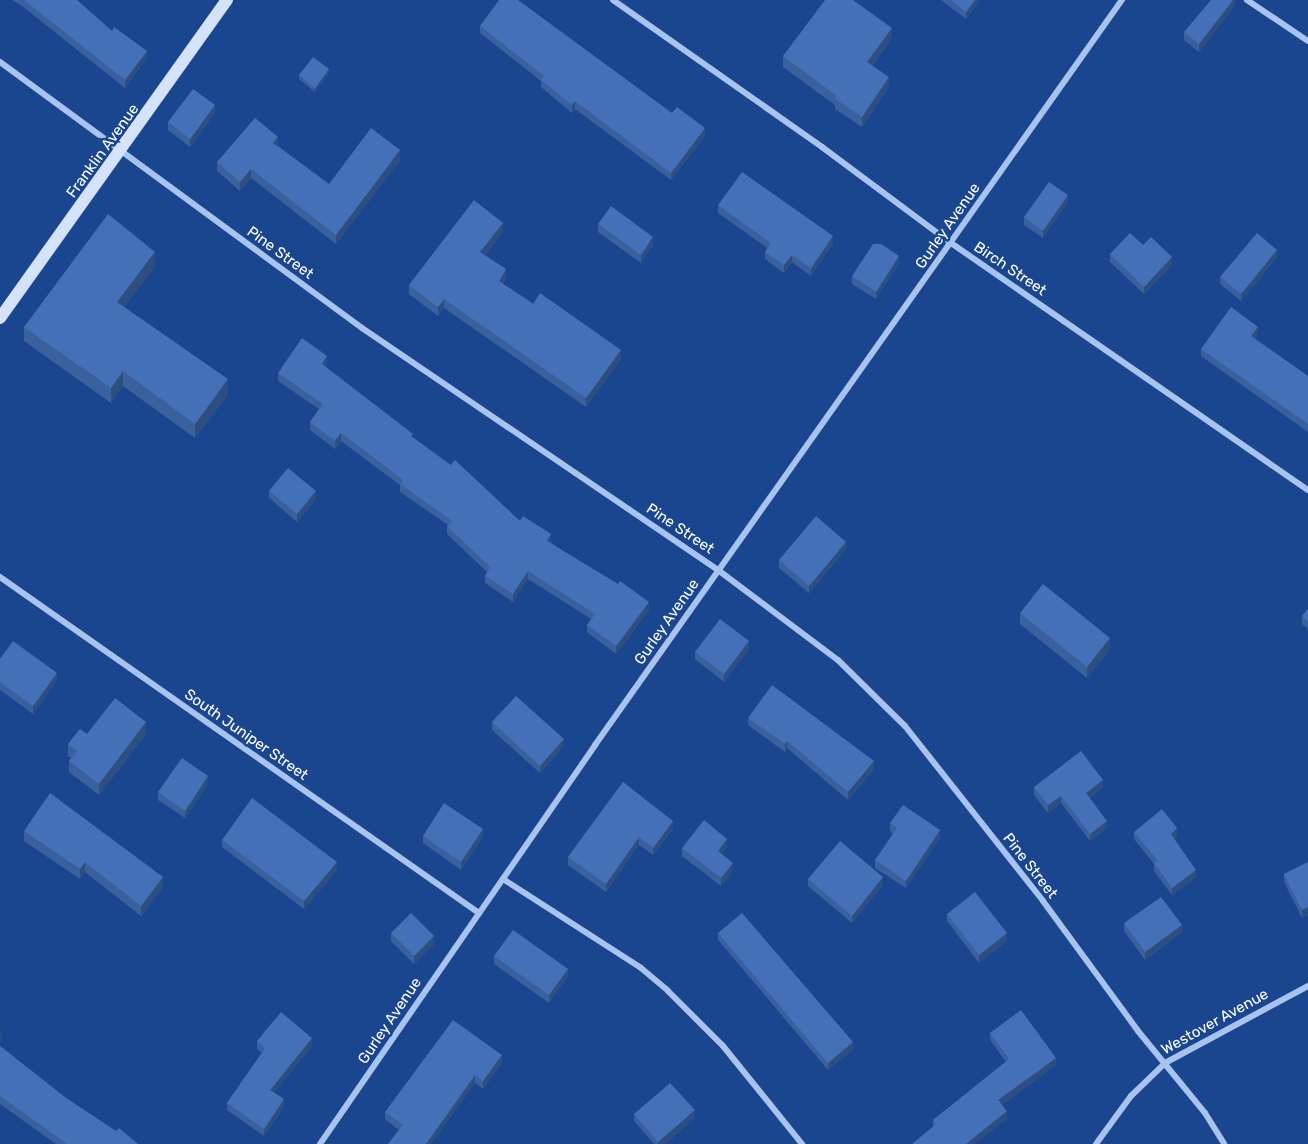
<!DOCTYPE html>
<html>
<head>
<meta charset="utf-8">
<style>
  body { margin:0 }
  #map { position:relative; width:1308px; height:1144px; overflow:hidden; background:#1a468f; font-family:Rubik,sans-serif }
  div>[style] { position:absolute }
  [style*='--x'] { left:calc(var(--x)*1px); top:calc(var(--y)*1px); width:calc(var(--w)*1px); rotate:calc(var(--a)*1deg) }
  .street>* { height:6px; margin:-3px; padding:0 3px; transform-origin:3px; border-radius:3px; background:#a7c3ee }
  .secondary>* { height:12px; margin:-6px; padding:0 6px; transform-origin:6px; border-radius:6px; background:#d5e3fa }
  .wall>* { inset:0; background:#3a609d }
  .shaded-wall>* { inset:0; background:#2f4e80 }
  .building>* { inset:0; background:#4370b7 }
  span { translate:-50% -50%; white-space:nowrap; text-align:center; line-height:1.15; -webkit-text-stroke:5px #1a468f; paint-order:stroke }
  .street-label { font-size:15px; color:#fff }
</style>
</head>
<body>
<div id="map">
  <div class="street">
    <div style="--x:613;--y:0;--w:256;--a:35.1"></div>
    <div style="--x:822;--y:147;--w:161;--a:36.7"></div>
    <div style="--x:951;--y:243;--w:434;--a:34.7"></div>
    <div style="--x:1247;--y:0;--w:73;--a:33.9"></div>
    <div style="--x:0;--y:62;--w:449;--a:36.3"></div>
    <div style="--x:362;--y:328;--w:430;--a:34.2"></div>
    <div style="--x:718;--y:570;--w:150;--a:36.9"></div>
    <div style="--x:838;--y:660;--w:94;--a:44.6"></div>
    <div style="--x:905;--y:726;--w:223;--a:51.7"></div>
    <div style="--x:1043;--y:901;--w:161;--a:53.8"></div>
    <div style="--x:1138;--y:1031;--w:106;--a:50.7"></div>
    <div style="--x:1205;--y:1113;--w:36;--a:58"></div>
    <div style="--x:0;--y:577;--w:585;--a:35.05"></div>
    <div style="--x:503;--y:879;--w:164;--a:32.8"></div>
    <div style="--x:641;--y:968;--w:35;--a:40"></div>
    <div style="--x:668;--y:991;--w:78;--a:45"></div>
    <div style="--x:723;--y:1046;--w:126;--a:51.1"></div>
    <div style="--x:320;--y:1144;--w:485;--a:-55.4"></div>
    <div style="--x:595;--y:745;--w:913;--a:-54.73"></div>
    <div style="--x:1096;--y:1144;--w:59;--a:-53.9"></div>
    <div style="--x:1131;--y:1096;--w:47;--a:-44.1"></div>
    <div style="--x:1165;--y:1063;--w:162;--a:-28.3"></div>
  </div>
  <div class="secondary">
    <div style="--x:0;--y:318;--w:391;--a:-54.5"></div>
  </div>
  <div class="wall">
    <div style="clip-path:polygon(12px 0,77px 0,112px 31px,147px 58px,125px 88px,22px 6px)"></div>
    <div style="clip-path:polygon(941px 0,980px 0,966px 19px)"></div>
    <div style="clip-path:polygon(1235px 0,1235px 5px,1199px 52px,1184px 40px,1184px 32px)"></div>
    <div style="clip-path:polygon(480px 26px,672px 113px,705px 136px,671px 180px,575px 109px,572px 113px,541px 87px,541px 81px,480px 33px)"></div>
    <div style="clip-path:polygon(892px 38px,872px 66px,889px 87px,862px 127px,835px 109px,835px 105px,783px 67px,783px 56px)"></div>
    <div style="clip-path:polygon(329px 73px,315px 92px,299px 79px,299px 75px)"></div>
    <div style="clip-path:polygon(215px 113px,190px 147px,168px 130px,168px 122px)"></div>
    <div style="clip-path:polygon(278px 146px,329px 184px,400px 160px,336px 244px,251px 178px,240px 191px,217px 171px,217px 162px)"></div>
    <div style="clip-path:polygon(1068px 202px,1043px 238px,1024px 225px,1024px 217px)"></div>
    <div style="clip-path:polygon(718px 205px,833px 244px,811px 276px,792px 262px,784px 273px,765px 259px,765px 252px,767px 248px,718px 213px)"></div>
    <div style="clip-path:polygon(598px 224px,653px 245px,641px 263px,598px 232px)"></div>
    <div style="clip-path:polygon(503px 232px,485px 255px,506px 278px,503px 284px,621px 359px,586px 407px,444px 308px,438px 316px,409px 294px,409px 285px)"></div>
    <div style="clip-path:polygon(1143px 245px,1172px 265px,1144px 294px,1110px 262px,1110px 254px)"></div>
    <div style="clip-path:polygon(1277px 257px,1241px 301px,1220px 284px,1220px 277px)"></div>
    <div style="clip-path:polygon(899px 263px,876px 299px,852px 284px,852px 276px)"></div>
    <div style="clip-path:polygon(155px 266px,124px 307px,228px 394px,195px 438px,123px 386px,111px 403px,24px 341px,24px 327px)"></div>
    <div style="clip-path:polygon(1258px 335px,1255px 339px,1308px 376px,1308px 432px,1201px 356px,1201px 349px)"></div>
    <div style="clip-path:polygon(327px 363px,325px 367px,413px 438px,520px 521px,551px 541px,551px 543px,649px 610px,616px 654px,587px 632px,587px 625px,591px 619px,528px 579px,513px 602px,485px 583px,485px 576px,487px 572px,447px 534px,447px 526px,448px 525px,400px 492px,400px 485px,341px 441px,335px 449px,310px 430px,310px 422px,319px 409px,278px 381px,278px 373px)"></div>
    <div style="clip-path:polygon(269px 491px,316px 499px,297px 522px,269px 498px)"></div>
    <div style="clip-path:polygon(846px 549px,809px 593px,779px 568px,779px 560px)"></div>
    <div style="clip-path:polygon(1308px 609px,1308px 629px,1302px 624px,1302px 616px)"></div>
    <div style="clip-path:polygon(1020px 613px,1110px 649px,1087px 678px,1020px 624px)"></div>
    <div style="clip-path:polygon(749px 649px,724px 682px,695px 659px,695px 652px)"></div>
    <div style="clip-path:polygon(0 659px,57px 680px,33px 714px,0 690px)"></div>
    <div style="clip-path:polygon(748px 718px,874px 769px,848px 800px,787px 748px,785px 752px,748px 725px)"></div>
    <div style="clip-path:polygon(492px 722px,564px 746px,540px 773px,492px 730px)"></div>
    <div style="clip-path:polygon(87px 734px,146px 734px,99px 795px,69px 772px,69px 761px,71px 758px,68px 756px,68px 744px)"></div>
    <div style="clip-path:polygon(623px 782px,673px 829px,653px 855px,639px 845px,606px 892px,568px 865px,568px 857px)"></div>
    <div style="clip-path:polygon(208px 784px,185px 818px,158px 800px,158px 792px)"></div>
    <div style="clip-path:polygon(1034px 787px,1103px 787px,1089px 798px,1107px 828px,1090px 841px,1061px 803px,1048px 813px,1034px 795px)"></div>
    <div style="clip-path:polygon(890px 823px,940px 838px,906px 888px,875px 868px,875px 860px,893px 834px,890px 831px)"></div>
    <div style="clip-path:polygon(24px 831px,163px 887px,141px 916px,85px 872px,80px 879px,24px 841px)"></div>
    <div style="clip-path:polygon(1134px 832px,1177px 836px,1174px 839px,1196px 877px,1172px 895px,1154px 871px,1154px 864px,1134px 839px)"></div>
    <div style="clip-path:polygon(423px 836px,483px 837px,461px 870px,423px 843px)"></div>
    <div style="clip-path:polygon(222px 840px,337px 870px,304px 909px,222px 847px)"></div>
    <div style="clip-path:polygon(727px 846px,721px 854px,733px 871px,721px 886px,682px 856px,682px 848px)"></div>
    <div style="clip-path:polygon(1308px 862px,1308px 915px,1302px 918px,1284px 882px,1284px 874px)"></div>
    <div style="clip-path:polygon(808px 879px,883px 885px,852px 923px,808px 886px)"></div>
    <div style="clip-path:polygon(947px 914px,1007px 941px,979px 963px,947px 921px)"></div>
    <div style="clip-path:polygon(1124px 923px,1182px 932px,1145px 960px,1124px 931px)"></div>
    <div style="clip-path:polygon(391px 933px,434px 944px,414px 964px,391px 941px)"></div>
    <div style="clip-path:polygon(718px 933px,853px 1050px,828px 1070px,718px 940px)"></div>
    <div style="clip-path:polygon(494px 956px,568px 976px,549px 1003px,494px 964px)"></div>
    <div style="clip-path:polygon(990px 1033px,1056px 1065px,1002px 1105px,1007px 1119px,933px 1126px,933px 1120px,1006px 1062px,990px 1040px)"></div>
    <div style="clip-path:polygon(257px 1041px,312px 1046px,274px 1092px,284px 1107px,264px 1136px,227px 1110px,227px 1103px,262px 1053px,257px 1049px)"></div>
    <div style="clip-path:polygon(0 1046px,66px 1098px,116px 1131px,138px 1144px,56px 1144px,0 1104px)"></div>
    <div style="clip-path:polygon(502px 1063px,483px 1089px,475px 1083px,431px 1144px,388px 1144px,399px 1130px,385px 1119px,385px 1112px)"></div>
    <div style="clip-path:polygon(634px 1114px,695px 1118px,665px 1144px,654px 1144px,634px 1121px)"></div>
  </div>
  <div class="shaded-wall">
    <div style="clip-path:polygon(975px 0,980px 0,966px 19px,966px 12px)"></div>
    <div style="clip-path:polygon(1233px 0,1235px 0,1235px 5px,1199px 52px,1199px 44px)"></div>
    <div style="clip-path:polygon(892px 28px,892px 38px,867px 72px,867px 62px)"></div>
    <div style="clip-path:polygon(147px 51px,147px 58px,125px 88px,125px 80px)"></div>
    <div style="clip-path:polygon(329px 69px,329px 73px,315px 92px,315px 88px)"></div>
    <div style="clip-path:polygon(889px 77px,889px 87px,862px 127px,862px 117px)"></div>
    <div style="clip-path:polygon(575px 101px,575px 109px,572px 113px,572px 105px)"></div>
    <div style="clip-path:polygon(215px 105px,215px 113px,190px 147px,190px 139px)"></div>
    <div style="clip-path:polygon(705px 128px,705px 136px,671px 180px,671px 173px)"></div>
    <div style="clip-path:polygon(278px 137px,278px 147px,273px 143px)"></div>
    <div style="clip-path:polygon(400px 150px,400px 160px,336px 244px,336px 235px)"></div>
    <div style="clip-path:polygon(251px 169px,251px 178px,240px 191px,240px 182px)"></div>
    <div style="clip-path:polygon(1068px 195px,1068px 202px,1043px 238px,1043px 231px)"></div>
    <div style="clip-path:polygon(503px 223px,503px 232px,480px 261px,480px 252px)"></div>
    <div style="clip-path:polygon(833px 236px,833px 244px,811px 276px,811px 268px)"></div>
    <div style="clip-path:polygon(653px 237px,653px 245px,641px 263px,641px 255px)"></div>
    <div style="clip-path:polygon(1277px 250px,1277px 257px,1241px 301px,1241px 294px)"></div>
    <div style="clip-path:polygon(155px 252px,155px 266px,117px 317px,117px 302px)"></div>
    <div style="clip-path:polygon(792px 255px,792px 262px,784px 273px,784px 265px)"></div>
    <div style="clip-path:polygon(899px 256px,899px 263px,876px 299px,876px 292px)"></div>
    <div style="clip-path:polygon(1172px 257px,1172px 265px,1144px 294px,1144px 287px)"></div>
    <div style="clip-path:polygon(506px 269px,506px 278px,499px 290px,499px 281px)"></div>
    <div style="clip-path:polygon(444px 299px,444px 308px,438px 316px,438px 307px)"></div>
    <div style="clip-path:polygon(1258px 327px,1258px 335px,1251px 344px,1251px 336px)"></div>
    <div style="clip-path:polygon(621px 350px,621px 359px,586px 407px,586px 398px)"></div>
    <div style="clip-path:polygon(327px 356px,327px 363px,322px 372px,322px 364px)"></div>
    <div style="clip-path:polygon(123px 371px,123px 386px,111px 403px,111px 388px)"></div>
    <div style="clip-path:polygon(228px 379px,228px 394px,195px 438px,195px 424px)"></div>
    <div style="clip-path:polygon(341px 433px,341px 441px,335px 449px,335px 441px)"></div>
    <div style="clip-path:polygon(316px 491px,316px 499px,297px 522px,297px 514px)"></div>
    <div style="clip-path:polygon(551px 534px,551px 541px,547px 548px,547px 541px)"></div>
    <div style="clip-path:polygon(846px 542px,846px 549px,809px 593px,809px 586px)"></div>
    <div style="clip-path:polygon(528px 571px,528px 579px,513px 602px,513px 594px)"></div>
    <div style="clip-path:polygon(649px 602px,649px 610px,616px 654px,616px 646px)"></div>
    <div style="clip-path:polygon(1110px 638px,1110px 649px,1087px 678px,1087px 667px)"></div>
    <div style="clip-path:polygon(749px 641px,749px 649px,724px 682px,724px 674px)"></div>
    <div style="clip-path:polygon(57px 673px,57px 680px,33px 714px,33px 706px)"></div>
    <div style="clip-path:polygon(146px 722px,146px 734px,99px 795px,99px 784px)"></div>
    <div style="clip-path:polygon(564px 739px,564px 746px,540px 773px,540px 766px)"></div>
    <div style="clip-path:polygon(787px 741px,787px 748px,785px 752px,785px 744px)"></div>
    <div style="clip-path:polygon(874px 761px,874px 769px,848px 800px,848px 792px)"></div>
    <div style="clip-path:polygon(208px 776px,208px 784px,185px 818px,185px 811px)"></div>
    <div style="clip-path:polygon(1103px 780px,1103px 787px,1086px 800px,1086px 793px)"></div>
    <div style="clip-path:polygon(1061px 796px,1061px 803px,1048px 813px,1048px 805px)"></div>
    <div style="clip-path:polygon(673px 821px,673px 829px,653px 855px,653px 848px)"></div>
    <div style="clip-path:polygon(1107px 821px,1107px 828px,1090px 841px,1090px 834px)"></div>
    <div style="clip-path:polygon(1177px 828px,1177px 836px,1171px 841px,1171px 834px)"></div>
    <div style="clip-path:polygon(483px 829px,483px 837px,461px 870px,461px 862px)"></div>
    <div style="clip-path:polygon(940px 830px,940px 838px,906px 888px,906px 881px)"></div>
    <div style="clip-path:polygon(639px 837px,639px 845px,606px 892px,606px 884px)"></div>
    <div style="clip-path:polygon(727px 839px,727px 846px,718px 859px,718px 851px)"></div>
    <div style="clip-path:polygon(85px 862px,85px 872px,80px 879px,80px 869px)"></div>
    <div style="clip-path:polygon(337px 862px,337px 870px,304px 909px,304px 901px)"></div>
    <div style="clip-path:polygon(733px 863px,733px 871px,721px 886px,721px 878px)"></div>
    <div style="clip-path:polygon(1196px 870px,1196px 877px,1172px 895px,1172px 888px)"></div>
    <div style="clip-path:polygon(163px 877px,163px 887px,141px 916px,141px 906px)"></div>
    <div style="clip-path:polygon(883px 877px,883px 885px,852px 923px,852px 916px)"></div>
    <div style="clip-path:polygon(1308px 907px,1308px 915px,1302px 918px,1302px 910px)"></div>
    <div style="clip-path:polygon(1182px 925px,1182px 932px,1145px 960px,1145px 952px)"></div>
    <div style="clip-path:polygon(1007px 933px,1007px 941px,979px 963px,979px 955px)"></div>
    <div style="clip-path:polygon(434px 936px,434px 944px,414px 964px,414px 956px)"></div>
    <div style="clip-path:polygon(568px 969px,568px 976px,549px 1003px,549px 995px)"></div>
    <div style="clip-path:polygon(2px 1031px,2px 1039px,0 1042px,0 1034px)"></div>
    <div style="clip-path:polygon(312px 1038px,312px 1046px,270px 1097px,270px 1090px)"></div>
    <div style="clip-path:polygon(853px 1042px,853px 1050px,828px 1070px,828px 1063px)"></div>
    <div style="clip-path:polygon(502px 1055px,502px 1063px,483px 1089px,483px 1081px)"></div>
    <div style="clip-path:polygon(1056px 1058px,1056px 1065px,998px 1108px,998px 1100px)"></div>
    <div style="clip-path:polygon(475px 1075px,475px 1083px,431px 1144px,426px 1144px)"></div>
    <div style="clip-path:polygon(284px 1099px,284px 1107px,264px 1136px,264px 1129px)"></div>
    <div style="clip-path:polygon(695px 1110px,695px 1118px,665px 1144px,658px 1144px,658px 1142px)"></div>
    <div style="clip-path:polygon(1007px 1111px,1007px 1119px,975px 1144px,966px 1144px)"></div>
  </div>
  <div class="building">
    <div style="clip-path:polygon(24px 0,77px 0,112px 31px,114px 27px,147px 51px,125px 80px)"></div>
    <div style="clip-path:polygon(499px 0,518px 0,672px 113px,677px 107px,705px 128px,671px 173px,575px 101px,572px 105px,541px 80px,544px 76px,480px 26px)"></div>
    <div style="clip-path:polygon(825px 0,853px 0,892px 28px,867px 62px,889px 77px,862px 117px,835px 99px,837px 96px,783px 56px)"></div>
    <div style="clip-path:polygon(951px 0,975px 0,966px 12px)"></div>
    <div style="clip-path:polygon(1211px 0,1233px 0,1199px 44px,1184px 32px)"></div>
    <div style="clip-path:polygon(313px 57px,329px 69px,315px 88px,299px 75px)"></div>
    <div style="clip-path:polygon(193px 89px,215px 105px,190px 139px,168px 122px)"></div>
    <div style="clip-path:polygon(255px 118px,278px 137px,273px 143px,329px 184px,371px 128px,400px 150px,336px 235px,251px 169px,240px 182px,217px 162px)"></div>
    <div style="clip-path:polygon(742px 172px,833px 236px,811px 268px,792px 255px,784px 265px,765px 252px,771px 243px,718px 205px)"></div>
    <div style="clip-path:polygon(1049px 182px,1068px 195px,1043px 231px,1024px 217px)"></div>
    <div style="clip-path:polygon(474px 200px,503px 223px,480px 252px,506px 269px,499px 281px,533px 304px,540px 293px,621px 350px,586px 398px,444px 299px,438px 307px,409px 285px)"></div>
    <div style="clip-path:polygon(611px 206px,653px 237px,641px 255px,598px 224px)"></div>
    <div style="clip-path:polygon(108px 214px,155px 252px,117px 302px,228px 379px,195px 424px,123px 371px,111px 388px,24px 327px)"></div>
    <div style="clip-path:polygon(1130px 233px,1143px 245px,1151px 237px,1172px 257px,1144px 287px,1110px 254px)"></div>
    <div style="clip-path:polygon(1257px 233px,1277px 250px,1241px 294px,1220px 277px)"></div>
    <div style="clip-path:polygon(873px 244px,881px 244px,899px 256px,876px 292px,852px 276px)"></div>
    <div style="clip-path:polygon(1231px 307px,1258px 327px,1251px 336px,1308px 376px,1308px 424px,1201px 349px)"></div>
    <div style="clip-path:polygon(302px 338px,327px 356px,322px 364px,413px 434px,411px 436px,451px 465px,455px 460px,520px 521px,523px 516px,551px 534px,547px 541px,618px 584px,620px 581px,649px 602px,616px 646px,587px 625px,595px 614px,528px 571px,513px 594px,485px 576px,490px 567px,447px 526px,452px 521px,400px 484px,403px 480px,341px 433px,335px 441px,310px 422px,323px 404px,278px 373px)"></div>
    <div style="clip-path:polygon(288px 468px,316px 491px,297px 514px,269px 491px)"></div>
    <div style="clip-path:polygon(816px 516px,846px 542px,809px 586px,779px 560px)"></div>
    <div style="clip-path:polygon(1043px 584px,1110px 638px,1087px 667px,1020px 613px)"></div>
    <div style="clip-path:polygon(1308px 609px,1308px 621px,1302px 616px)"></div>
    <div style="clip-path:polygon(720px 619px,749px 641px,724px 674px,695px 652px)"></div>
    <div style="clip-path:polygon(13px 641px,57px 673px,33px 706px,0 682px,0 659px)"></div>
    <div style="clip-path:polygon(772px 685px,874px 761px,848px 792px,787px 741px,785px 744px,748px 718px)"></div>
    <div style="clip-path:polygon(516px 696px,564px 739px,540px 766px,492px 722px)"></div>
    <div style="clip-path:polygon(115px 698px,146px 722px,99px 784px,69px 761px,77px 751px,68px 744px,80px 729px,87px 734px)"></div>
    <div style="clip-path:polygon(1081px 751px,1103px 780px,1086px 793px,1107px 821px,1090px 834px,1061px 796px,1048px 805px,1034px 787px)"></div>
    <div style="clip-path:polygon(182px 758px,208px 776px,185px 811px,158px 792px)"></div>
    <div style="clip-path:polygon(623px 782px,673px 821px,653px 848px,639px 837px,606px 884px,568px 857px)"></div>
    <div style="clip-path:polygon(50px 793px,163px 877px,141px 906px,85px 862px,80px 869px,24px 831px)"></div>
    <div style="clip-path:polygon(252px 798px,337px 862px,304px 901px,222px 840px)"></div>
    <div style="clip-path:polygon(444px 803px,483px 829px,461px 862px,423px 836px)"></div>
    <div style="clip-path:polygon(903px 805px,940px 830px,906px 881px,875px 860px,897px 828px,890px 823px)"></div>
    <div style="clip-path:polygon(1162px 809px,1177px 828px,1171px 834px,1196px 870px,1172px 888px,1154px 863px,1158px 861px,1134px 832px)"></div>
    <div style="clip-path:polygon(704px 820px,727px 839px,718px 851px,733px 863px,721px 878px,682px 848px)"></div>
    <div style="clip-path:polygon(840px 841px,883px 877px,852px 916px,808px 879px)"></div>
    <div style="clip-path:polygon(1308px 862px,1308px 907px,1302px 910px,1284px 874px)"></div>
    <div style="clip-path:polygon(975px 892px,1007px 933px,979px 955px,947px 914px)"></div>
    <div style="clip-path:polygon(1161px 897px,1182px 925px,1145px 952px,1124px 923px)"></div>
    <div style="clip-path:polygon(411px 913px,434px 936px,414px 956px,391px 933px)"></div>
    <div style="clip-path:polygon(742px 913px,853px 1042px,828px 1063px,718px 933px)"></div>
    <div style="clip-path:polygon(513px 930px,568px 969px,549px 995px,494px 956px)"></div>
    <div style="clip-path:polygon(1021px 1010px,1056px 1058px,998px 1100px,1007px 1111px,966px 1144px,912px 1144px,936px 1124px,933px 1120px,1009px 1059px,990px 1033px)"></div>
    <div style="clip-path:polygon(281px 1012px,312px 1038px,270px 1090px,284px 1099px,264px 1129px,227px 1103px,265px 1048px,257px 1041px)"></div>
    <div style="clip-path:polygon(453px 1020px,502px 1055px,483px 1081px,475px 1075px,426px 1144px,388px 1144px,403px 1125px,385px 1112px)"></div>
    <div style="clip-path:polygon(0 1046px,66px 1098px,116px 1131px,119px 1128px,138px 1144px,67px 1144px,0 1096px)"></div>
    <div style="clip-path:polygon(670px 1083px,695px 1110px,658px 1142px,634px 1114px)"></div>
  </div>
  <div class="street-label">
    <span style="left:103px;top:151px;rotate:-54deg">Franklin Avenue</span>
    <span style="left:948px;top:226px;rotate:-55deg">Gurley Avenue</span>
    <span style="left:280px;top:253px;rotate:36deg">Pine Street</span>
    <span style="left:1010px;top:269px;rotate:34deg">Birch Street</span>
    <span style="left:680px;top:529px;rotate:34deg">Pine Street</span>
    <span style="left:667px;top:622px;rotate:-55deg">Gurley Avenue</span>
    <span style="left:246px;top:735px;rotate:35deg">South Juniper Street</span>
    <span style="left:1030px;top:866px;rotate:52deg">Pine Street</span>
    <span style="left:390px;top:1021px;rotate:-56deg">Gurley Avenue</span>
    <span style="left:1215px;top:1022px;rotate:-29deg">Westover Avenue</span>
  </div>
</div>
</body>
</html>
